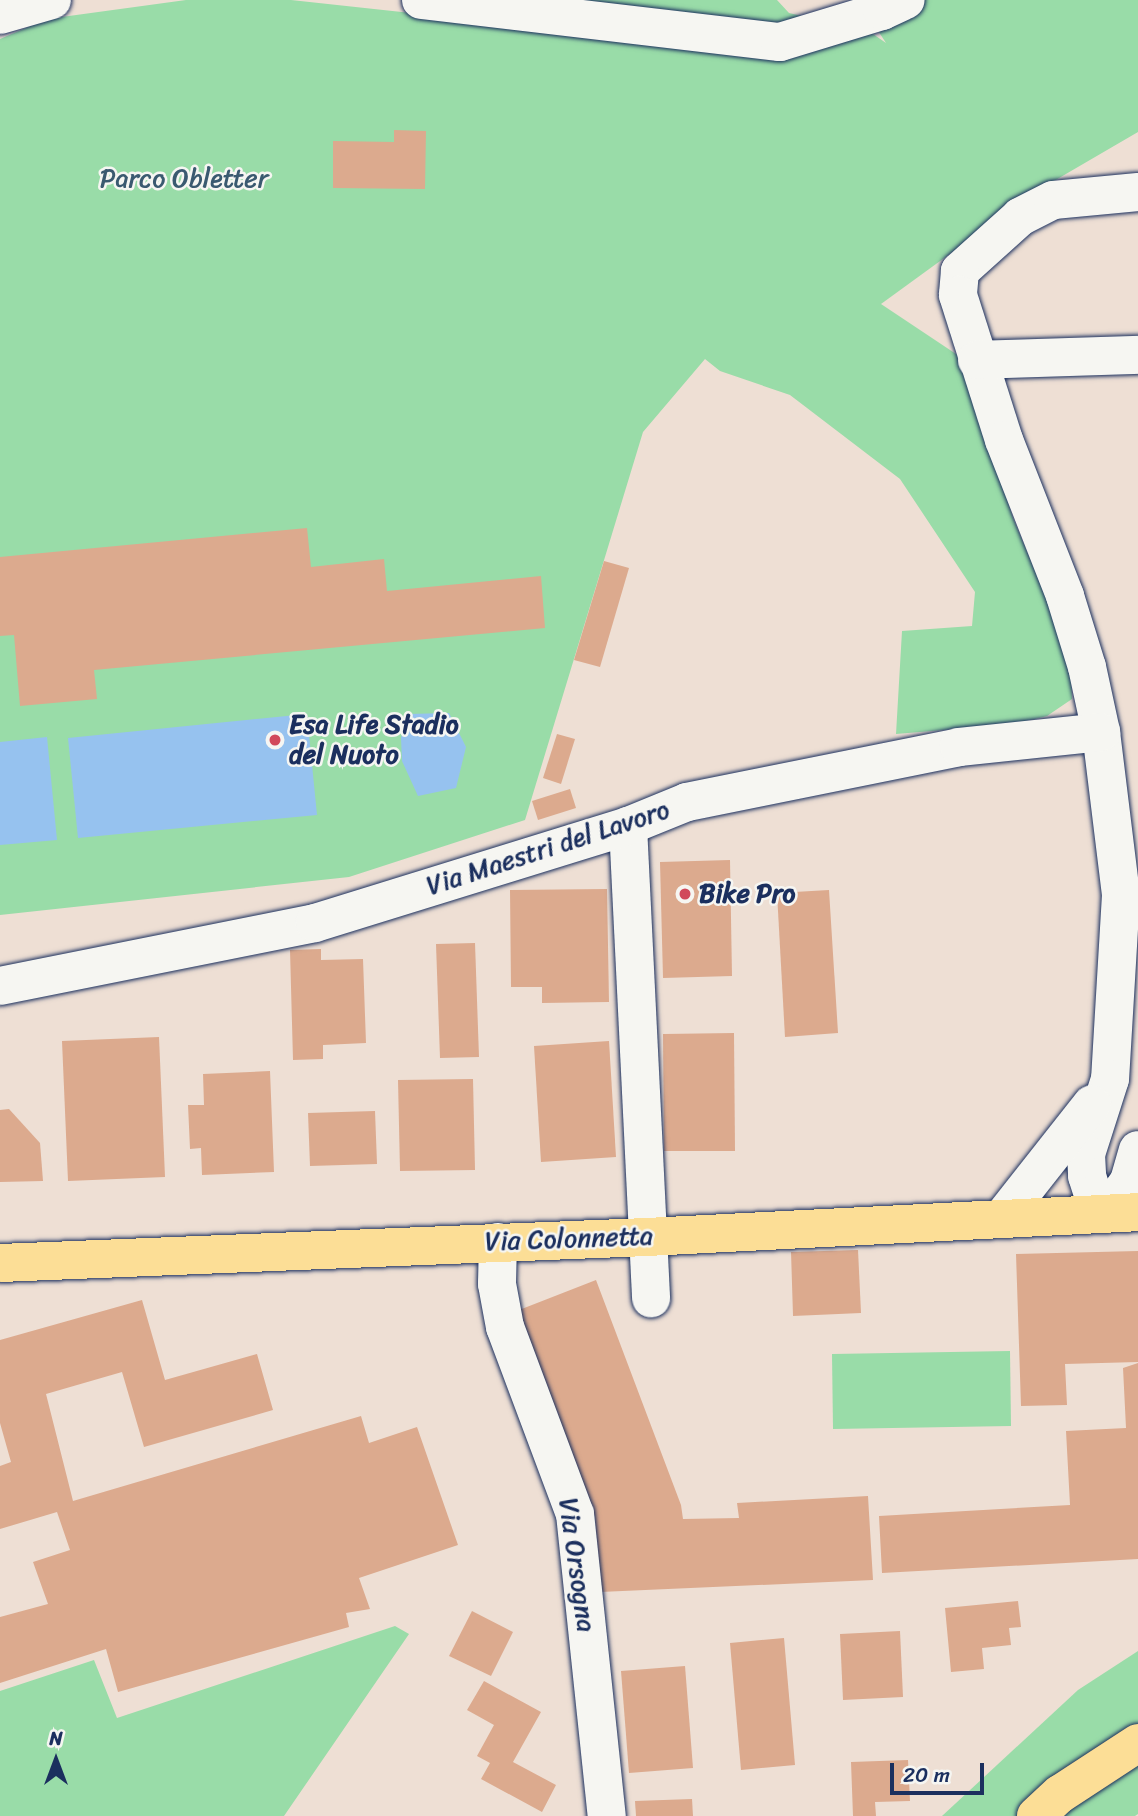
<!DOCTYPE html>
<html>
<head>
<meta charset="utf-8">
<style>
  body { margin:0 }
  #map { position:relative; width:1138px; height:1816px; overflow:hidden; background:#eedfd4; font-family:Sriracha,sans-serif }
  div>[style] { position:absolute }
  [style*='--x'] { left:calc(var(--x)*1px); top:calc(var(--y)*1px); width:calc(var(--w)*1px); rotate:calc(var(--a)*1deg) }
  .green>* { inset:0; background:#99dca8 }
  .water>* { inset:0; background:#96c2ef }
  .building>* { inset:0; background:#dcaa8e }
  .roads { filter:drop-shadow(0 0 2px #1b2f5e) drop-shadow(0 0 2px #1b2f5e) }
  .minor>* { height:38px; margin:-19px; padding:0 19px; transform-origin:19px; border-radius:19px; background:#f6f6f2 }
  .major>* { height:38px; margin:-19px; padding:0 19px; transform-origin:19px; border-radius:19px; background:#fcde96 }
  .highway>* { height:38px; margin:-19px; padding:0 19px; transform-origin:19px; border-radius:19px; background:#fcde96 }
  .dots>* { width:19px; height:19px; translate:-50% -50%; box-sizing:border-box; border:4px solid #f6f6f2; border-radius:50% }
  span { translate:-50% -50%; white-space:nowrap; text-align:center; line-height:1.15; -webkit-text-stroke:5px #f6f6f2; paint-order:stroke }
  .park-label { font-size:26px; color:#3a5a70 }
  .poi-label { font-size:26px; color:#1b2f5e; font-weight:700 }
  .left { translate:0 -50%; text-align:left }
  .street-label { font-size:26px; color:#1b2f5e }
  .north { position:absolute; left:21px; top:1725px; width:70px; height:70px; -webkit-text-stroke:5px #f6f6f2; paint-order:stroke; rotate:0deg; font-size:19px; font-weight:700; line-height:28px; text-align:center; color:#1b2f5e }
  .north::after { content:''; display:block; margin:auto; width:24px; height:32px; background:#1b2f5e; clip-path:polygon(50% 0,100% 100%,50% 72%,0 100%) }
  .scale { position:absolute; left:890px; top:1763px; width:94px; height:32px; box-sizing:border-box; border:4px solid #1b2f5e; border-top:0; padding-left:9px; font-size:21px; line-height:24px; white-space:nowrap; color:#1b2f5e; -webkit-text-stroke:5px #f6f6f2; paint-order:stroke }
</style>
</head>
<body>
<div id="map">
  <div class="green">
    <div style="clip-path:polygon(186px 0,291px 0,741px 49px,873px 34px,886px 43px,873px 23px,919px 0,1138px 0,1138px 132px,1035px 192px,881px 304px,962px 358px,1013px 518px,1051px 609px,1071px 674px,1072px 699px,1047px 716px,1015px 724px,896px 734px,902px 631px,972px 626px,975px 592px,900px 479px,790px 395px,720px 371px,705px 359px,643px 432px,525px 820px,349px 877px,0 915px,0 39px,47px 19px)"></div>
    <div style="clip-path:polygon(473px 0,777px 0,789px 13px,815px 19px,799px 33px)"></div>
    <div style="clip-path:polygon(1010px 1351px,1011px 1426px,833px 1429px,832px 1354px)"></div>
    <div style="clip-path:polygon(395px 1626px,409px 1634px,284px 1816px,0 1816px,0 1691px,94px 1660px,117px 1718px)"></div>
    <div style="clip-path:polygon(1138px 1651px,1138px 1732px,1024px 1816px,942px 1816px,1078px 1690px)"></div>
    <div style="clip-path:polygon(1138px 1755px,1138px 1814px,1135px 1816px,1051px 1816px)"></div>
  </div>
  <div class="water">
    <div style="clip-path:polygon(449px 713px,466px 747px,456px 788px,418px 796px,402px 761px,401px 738px,408px 714px)"></div>
    <div style="clip-path:polygon(307px 714px,317px 815px,78px 838px,68px 738px)"></div>
    <div style="clip-path:polygon(47px 737px,57px 840px,0 845px,0 742px)"></div>
  </div>
  <div class="building">
    <div style="clip-path:polygon(394px 130px,426px 131px,425px 189px,333px 188px,333px 141px,394px 142px)"></div>
    <div style="clip-path:polygon(307px 528px,311px 567px,384px 559px,387px 591px,541px 576px,545px 628px,94px 670px,97px 699px,20px 706px,14px 635px,0 636px,0 557px)"></div>
    <div style="clip-path:polygon(604px 561px,629px 568px,600px 667px,574px 660px)"></div>
    <div style="clip-path:polygon(557px 734px,575px 739px,561px 784px,543px 778px)"></div>
    <div style="clip-path:polygon(570px 789px,576px 808px,538px 820px,532px 801px)"></div>
    <div style="clip-path:polygon(730px 860px,732px 976px,663px 978px,660px 862px)"></div>
    <div style="clip-path:polygon(607px 889px,609px 1002px,542px 1003px,542px 987px,511px 987px,510px 890px)"></div>
    <div style="clip-path:polygon(829px 890px,838px 1033px,785px 1037px,777px 893px)"></div>
    <div style="clip-path:polygon(475px 943px,479px 1057px,440px 1058px,436px 944px)"></div>
    <div style="clip-path:polygon(321px 949px,321px 960px,363px 959px,366px 1043px,323px 1045px,323px 1059px,293px 1060px,290px 950px)"></div>
    <div style="clip-path:polygon(734px 1033px,735px 1151px,664px 1151px,663px 1034px)"></div>
    <div style="clip-path:polygon(159px 1037px,165px 1177px,68px 1181px,62px 1041px)"></div>
    <div style="clip-path:polygon(609px 1041px,616px 1157px,541px 1162px,534px 1046px)"></div>
    <div style="clip-path:polygon(270px 1071px,274px 1172px,202px 1175px,201px 1148px,190px 1149px,188px 1105px,204px 1105px,203px 1074px)"></div>
    <div style="clip-path:polygon(473px 1079px,475px 1170px,400px 1171px,398px 1080px)"></div>
    <div style="clip-path:polygon(9px 1109px,40px 1143px,43px 1181px,0 1182px,0 1110px)"></div>
    <div style="clip-path:polygon(375px 1111px,377px 1164px,310px 1166px,308px 1113px)"></div>
    <div style="clip-path:polygon(858px 1250px,861px 1313px,793px 1316px,791px 1252px)"></div>
    <div style="clip-path:polygon(1138px 1251px,1138px 1362px,1065px 1364px,1067px 1405px,1021px 1406px,1016px 1254px)"></div>
    <div style="clip-path:polygon(596px 1280px,681px 1505px,683px 1519px,739px 1518px,737px 1503px,868px 1496px,873px 1580px,600px 1592px,595px 1517px,514px 1312px)"></div>
    <div style="clip-path:polygon(142px 1300px,165px 1380px,257px 1354px,273px 1410px,144px 1447px,122px 1372px,46px 1394px,73px 1501px,361px 1416px,369px 1443px,417px 1427px,458px 1545px,359px 1578px,370px 1609px,346px 1613px,349px 1627px,118px 1692px,106px 1649px,0 1683px,0 1617px,48px 1604px,33px 1562px,70px 1550px,57px 1512px,0 1529px,0 1466px,11px 1462px,0 1423px,0 1340px)"></div>
    <div style="clip-path:polygon(1138px 1363px,1138px 1559px,882px 1573px,879px 1516px,1070px 1505px,1066px 1431px,1126px 1428px,1123px 1368px)"></div>
    <div style="clip-path:polygon(1018px 1601px,1021px 1627px,1009px 1628px,1011px 1645px,982px 1648px,984px 1669px,951px 1672px,945px 1608px)"></div>
    <div style="clip-path:polygon(472px 1611px,513px 1632px,491px 1676px,449px 1656px)"></div>
    <div style="clip-path:polygon(900px 1631px,903px 1697px,843px 1700px,840px 1634px)"></div>
    <div style="clip-path:polygon(784px 1638px,795px 1765px,741px 1770px,730px 1643px)"></div>
    <div style="clip-path:polygon(685px 1666px,693px 1768px,629px 1773px,621px 1671px)"></div>
    <div style="clip-path:polygon(484px 1681px,541px 1712px,513px 1762px,556px 1785px,542px 1812px,481px 1779px,490px 1763px,477px 1756px,494px 1725px,467px 1710px)"></div>
    <div style="clip-path:polygon(908px 1760px,910px 1801px,875px 1802px,876px 1816px,853px 1816px,851px 1762px)"></div>
    <div style="clip-path:polygon(692px 1799px,693px 1816px,636px 1816px,635px 1801px)"></div>
  </div>
  <div class="roads">
    <div class="minor">
      <div style="--x:421;--y:0;--w:361;--a:6.7"></div>
      <div style="--x:780;--y:42;--w:107;--a:-16.9"></div>
      <div style="--x:882;--y:11;--w:26;--a:-25"></div>
      <div style="--x:0;--y:15;--w:54;--a:-16.1"></div>
      <div style="--x:1138;--y:192;--w:85;--a:174.6"></div>
      <div style="--x:1053;--y:200;--w:37;--a:153"></div>
      <div style="--x:1020;--y:217;--w:81;--a:138"></div>
      <div style="--x:960;--y:271;--w:24;--a:95"></div>
      <div style="--x:958;--y:295;--w:152;--a:72.4"></div>
      <div style="--x:1004;--y:440;--w:168;--a:68.6"></div>
      <div style="--x:1065;--y:596;--w:74;--a:72.8"></div>
      <div style="--x:1087;--y:667;--w:66;--a:77.8"></div>
      <div style="--x:1101;--y:732;--w:164;--a:83"></div>
      <div style="--x:1121;--y:895;--w:184;--a:93.4"></div>
      <div style="--x:1110;--y:1079;--w:79;--a:107.7"></div>
      <div style="--x:1086;--y:1154;--w:22;--a:87"></div>
      <div style="--x:1087;--y:1176;--w:20;--a:72"></div>
      <div style="--x:1093;--y:1195;--w:22;--a:54"></div>
      <div style="--x:1106;--y:1213;--w:39;--a:-54"></div>
      <div style="--x:1129;--y:1181;--w:32;--a:-74"></div>
      <div style="--x:977;--y:360;--w:161;--a:-1.8"></div>
      <div style="--x:628;--y:826;--w:473;--a:87.2"></div>
      <div style="--x:0;--y:986;--w:321;--a:-11.3"></div>
      <div style="--x:315;--y:923;--w:328;--a:-17.2"></div>
      <div style="--x:628;--y:826;--w:64;--a:-22.1"></div>
      <div style="--x:687;--y:802;--w:278;--a:-11.4"></div>
      <div style="--x:959;--y:747;--w:143;--a:-6"></div>
      <div style="--x:1002;--y:1218;--w:145;--a:-51.7"></div>
      <div style="--x:498;--y:1242;--w:42;--a:91.4"></div>
      <div style="--x:497;--y:1284;--w:44;--a:79.5"></div>
      <div style="--x:505;--y:1327;--w:200;--a:69.5"></div>
      <div style="--x:575;--y:1514;--w:304;--a:84"></div>
    </div>
    <div class="major">
      <div style="--x:0;--y:1263;--w:648;--a:-2.3"></div>
      <div style="--x:647;--y:1237;--w:492;--a:-2.9"></div>
    </div>
    <div class="highway">
      <div style="--x:1036;--y:1816;--w:33;--a:-43"></div>
      <div style="--x:1060;--y:1794;--w:93;--a:-33.2"></div>
    </div>
  </div>
  <div class="dots">
    <div style="left:275px;top:740px;background:#d1495b"></div>
    <div style="left:685px;top:894px;background:#d1495b"></div>
  </div>
  <div class="park-label">
    <span style="left:184px;top:179px">Parco Obletter</span>
  </div>
  <div class="poi-label">
    <span class="left" style="left:289px;top:740px">Esa Life Stadio<br>del Nuoto</span>
    <span class="left" style="left:699px;top:894px">Bike Pro</span>
  </div>
  <div class="street-label">
    <span style="left:548px;top:848px;rotate:-18deg">Via Maestri del Lavoro</span>
    <span style="left:569px;top:1239px;rotate:-2deg">Via Colonnetta</span>
    <span style="left:577px;top:1565px;rotate:82deg">Via Orsogna</span>
  </div>
  <div class="north">N</div>
  <div class="scale">20 m</div>
</div>
</body>
</html>
